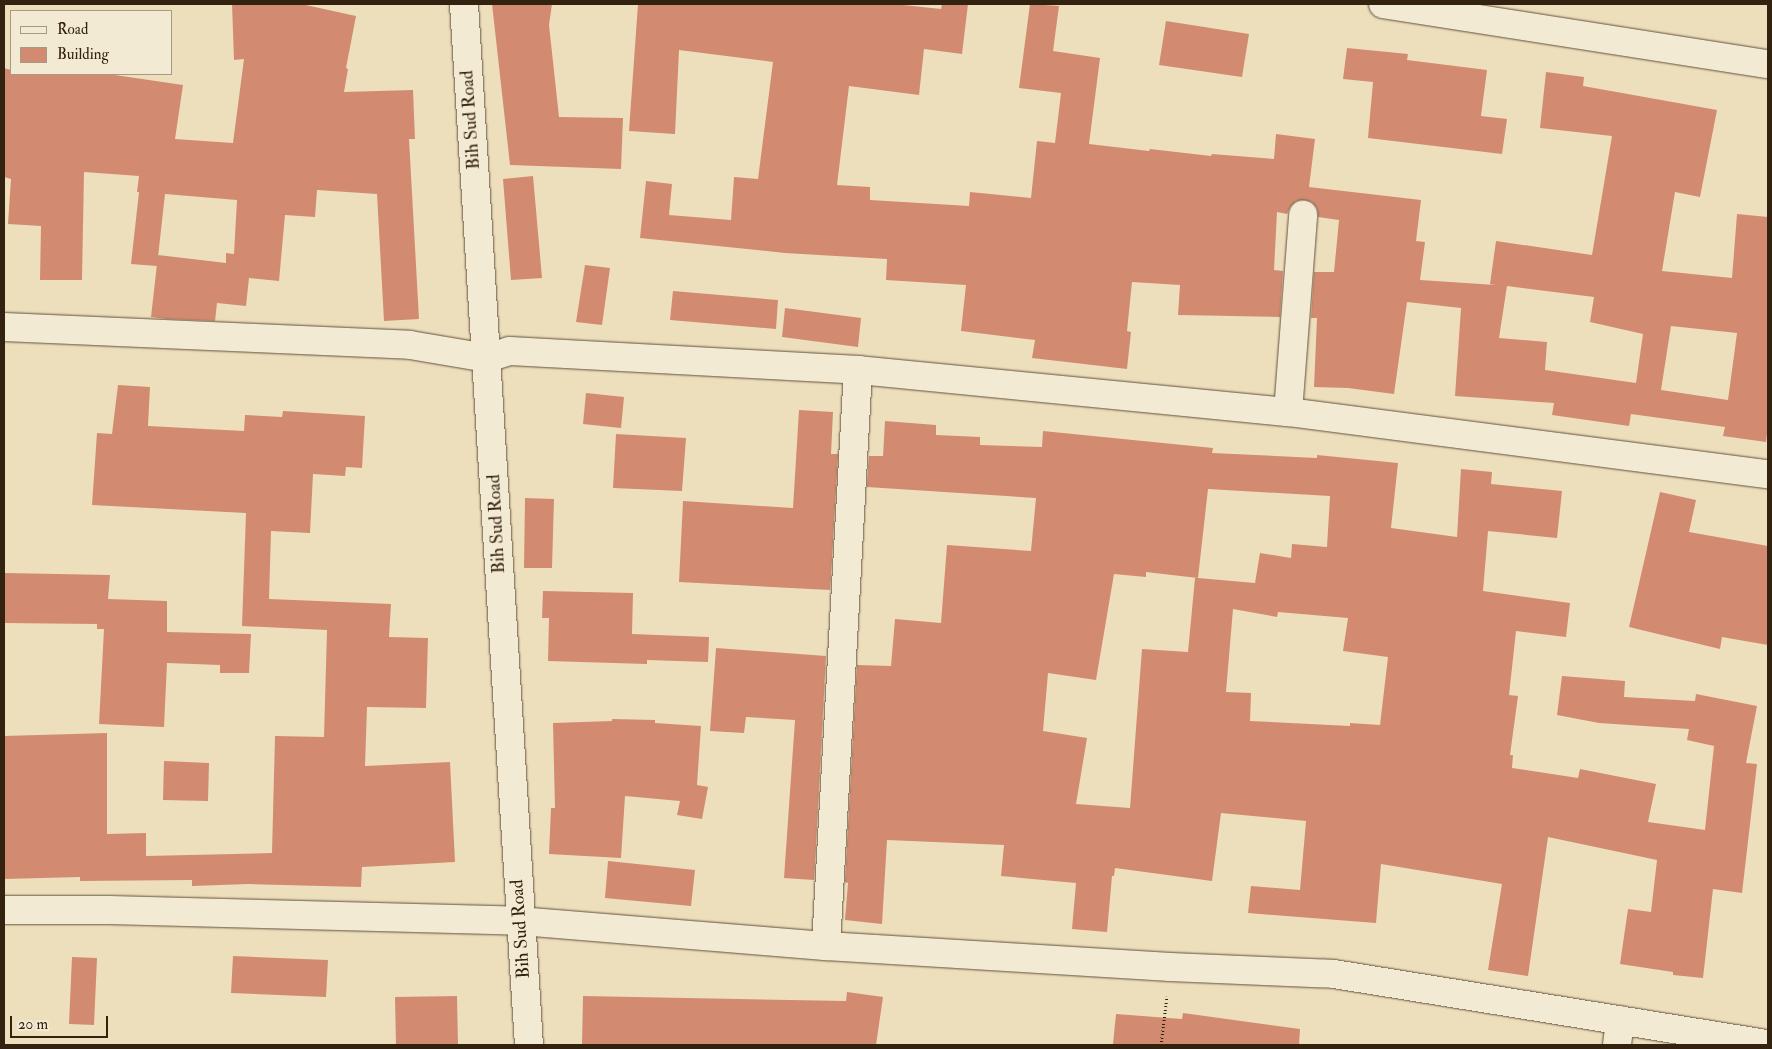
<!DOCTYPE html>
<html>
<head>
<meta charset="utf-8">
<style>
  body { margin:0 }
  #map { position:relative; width:1772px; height:1049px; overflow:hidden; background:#eddfbc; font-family:"IM FELL Double Pica",serif }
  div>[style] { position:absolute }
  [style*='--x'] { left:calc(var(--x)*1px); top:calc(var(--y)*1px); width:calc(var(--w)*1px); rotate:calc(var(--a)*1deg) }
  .building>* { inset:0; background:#d28b71 }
  .path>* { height:3px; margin-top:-1.5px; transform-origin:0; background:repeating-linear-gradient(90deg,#342211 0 1px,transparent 0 3.5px) }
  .roads { filter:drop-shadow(0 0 1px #62513c) drop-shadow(0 0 1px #62513c) }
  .minor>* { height:28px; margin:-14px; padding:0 14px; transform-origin:14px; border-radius:14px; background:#f3ead3 }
  .secondary>* { height:28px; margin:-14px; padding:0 14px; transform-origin:14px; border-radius:14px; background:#f3ead3 }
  span { translate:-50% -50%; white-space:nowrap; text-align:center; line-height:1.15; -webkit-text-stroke:5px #f3ead3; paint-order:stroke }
  .street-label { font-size:18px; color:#342211 }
  .frame { position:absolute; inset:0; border:5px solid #342211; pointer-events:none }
  .legend { position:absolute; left:10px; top:10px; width:162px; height:65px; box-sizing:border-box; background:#f3ead3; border:1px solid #a79a85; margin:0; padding:6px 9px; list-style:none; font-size:15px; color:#342211 }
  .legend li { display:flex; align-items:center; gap:10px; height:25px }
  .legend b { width:25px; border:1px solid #a79a85 }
  .scale { position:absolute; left:10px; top:1016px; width:98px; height:22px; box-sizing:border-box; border:2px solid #342211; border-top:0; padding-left:6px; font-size:15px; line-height:18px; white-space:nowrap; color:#342211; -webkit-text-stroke:4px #f3ead3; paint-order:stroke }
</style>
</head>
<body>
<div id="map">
  <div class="building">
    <div style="clip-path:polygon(232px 4px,301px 4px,356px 16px,346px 68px,348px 69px,344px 92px,413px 90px,415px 139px,409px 139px,419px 319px,384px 321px,377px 194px,317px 190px,315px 217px,285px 215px,279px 281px,249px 278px,246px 306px,217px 303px,215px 321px,167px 319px,151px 317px,158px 255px,226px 263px,226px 253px,234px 254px,237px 200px,165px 194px,157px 266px,131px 264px,139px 192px,137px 192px,139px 176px,84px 172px,82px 280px,40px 280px,41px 226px,8px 224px,11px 179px,4px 177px,4px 68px,11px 70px,11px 74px,108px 74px,183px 85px,175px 139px,233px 143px,244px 59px,234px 60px)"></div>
    <div style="clip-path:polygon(492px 4px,552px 4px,549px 25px,559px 117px,623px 118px,621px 169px,510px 165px)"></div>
    <div style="clip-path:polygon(evenodd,638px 4px,894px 4px,941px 9px,942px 4px,968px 4px,962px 54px,924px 49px,919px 95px,849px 86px,837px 185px,870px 187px,870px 200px,969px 206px,970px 192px,1031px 198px,1037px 141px,1055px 143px,1061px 93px,1019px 88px,1030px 4px,1059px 6px,1053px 51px,1100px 58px,1089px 144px,1149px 151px,1150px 149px,1211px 156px,1212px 154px,1274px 159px,1276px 134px,1315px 139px,1309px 187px,1421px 200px,1416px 241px,1425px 242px,1420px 280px,1496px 285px,1490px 284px,1496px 241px,1592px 255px,1612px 136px,1540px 128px,1546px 72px,1584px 77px,1583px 86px,1717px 110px,1700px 197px,1675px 192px,1662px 271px,1732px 278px,1737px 214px,1768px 217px,1768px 426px,1766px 442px,1723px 436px,1725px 427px,1631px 414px,1629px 426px,1552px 415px,1554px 403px,1455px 396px,1461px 308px,1407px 302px,1394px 394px,1348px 388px,1314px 387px,1317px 318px,1311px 318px,1314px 272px,1334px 272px,1339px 220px,1318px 217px,1317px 208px,1312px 202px,1305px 200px,1296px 201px,1290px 207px,1287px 214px,1277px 212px,1274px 270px,1283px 271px,1280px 317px,1178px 315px,1180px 285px,1132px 282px,1127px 331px,1131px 332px,1127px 369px,1032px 358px,1035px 340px,961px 331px,966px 285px,886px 280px,887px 259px,785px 253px,640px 238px,646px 181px,672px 184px,669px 215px,731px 220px,734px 177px,758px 179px,773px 62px,679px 50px,675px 134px,629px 131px,638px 4px,1507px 286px,1594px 297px,1590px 322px,1643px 334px,1636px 383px,1545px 370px,1547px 342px,1499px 338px,1507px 286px,638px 4px,1671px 326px,1737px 333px,1728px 400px,1661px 390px,1671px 326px)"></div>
    <div style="clip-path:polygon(1166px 21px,1249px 34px,1242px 77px,1159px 65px)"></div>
    <div style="clip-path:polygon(1347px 48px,1408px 54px,1407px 60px,1487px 70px,1481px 116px,1507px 119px,1502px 154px,1368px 138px,1373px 82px,1343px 79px)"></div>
    <div style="clip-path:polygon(533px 176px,542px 278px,511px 280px,503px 179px)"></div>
    <div style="clip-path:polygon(585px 265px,610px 268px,602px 325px,576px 322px)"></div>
    <div style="clip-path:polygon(673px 291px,778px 300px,776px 329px,670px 320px)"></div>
    <div style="clip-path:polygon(785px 308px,861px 318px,858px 347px,782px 337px)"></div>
    <div style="clip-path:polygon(118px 385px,150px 387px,148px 426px,244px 431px,245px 415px,282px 417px,283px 411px,365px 416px,362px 468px,346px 467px,345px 476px,313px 474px,310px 533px,271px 531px,269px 599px,391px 604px,389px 637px,428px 638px,426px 708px,367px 707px,365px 766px,450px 762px,455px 862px,362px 867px,361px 887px,249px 884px,192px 886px,192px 880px,80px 881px,80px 877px,4px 879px,4px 736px,107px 733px,107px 834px,146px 833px,146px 856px,272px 853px,275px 736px,324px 737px,327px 630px,242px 626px,246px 513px,92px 505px,97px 433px,112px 434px)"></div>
    <div style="clip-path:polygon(586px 393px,624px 397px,621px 428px,583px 424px)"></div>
    <div style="clip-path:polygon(799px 410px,833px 412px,831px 454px,838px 454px,830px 590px,679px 582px,683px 501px,793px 508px)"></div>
    <div style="clip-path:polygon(evenodd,885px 421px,936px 425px,936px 435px,980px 437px,980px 445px,1042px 447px,1043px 431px,1213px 448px,1212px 453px,1317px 458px,1317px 455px,1398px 463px,1391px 528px,1457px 537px,1461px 469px,1492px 472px,1491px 484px,1562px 491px,1557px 538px,1488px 531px,1483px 591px,1570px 603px,1566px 637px,1516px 631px,1509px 695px,1518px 696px,1510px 755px,1513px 755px,1512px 768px,1578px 778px,1580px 769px,1656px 784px,1648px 822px,1705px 830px,1714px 746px,1687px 740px,1689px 729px,1599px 723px,1557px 715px,1562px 676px,1625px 681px,1624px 697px,1695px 701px,1696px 694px,1757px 706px,1746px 763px,1757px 764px,1742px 893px,1713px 889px,1703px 978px,1673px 975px,1673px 972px,1620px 964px,1628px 909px,1651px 912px,1657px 860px,1548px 837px,1528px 976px,1488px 970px,1502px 884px,1381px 864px,1376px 923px,1248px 913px,1251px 886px,1300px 890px,1306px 821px,1221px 813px,1212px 881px,1115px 868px,1114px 876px,1112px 876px,1107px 932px,1072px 929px,1076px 883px,1001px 876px,1004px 845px,887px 840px,882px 924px,845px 920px,848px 883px,845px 882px,857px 665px,891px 666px,895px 619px,941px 623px,947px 545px,1031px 551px,1036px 498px,867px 487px,869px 456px,883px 456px,885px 421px,1208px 489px,1330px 496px,1327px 547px,1292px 544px,1291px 558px,1260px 553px,1255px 583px,1198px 578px,1208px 489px,885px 421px,1146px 572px,1198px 578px,1195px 578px,1188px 652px,1142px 649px,1130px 808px,1076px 804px,1087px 738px,1043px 731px,1048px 673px,1096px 680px,1114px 574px,1146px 577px,1146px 572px,885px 421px,1233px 609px,1277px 617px,1278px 612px,1348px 618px,1343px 651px,1388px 657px,1380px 725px,1350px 723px,1350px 726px,1250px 721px,1251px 693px,1226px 692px,1233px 609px)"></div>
    <div style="clip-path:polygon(616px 434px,686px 438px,682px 491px,613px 488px)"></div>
    <div style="clip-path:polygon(1660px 492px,1696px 500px,1689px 532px,1768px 546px,1768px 645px,1722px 637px,1720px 649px,1629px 627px)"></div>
    <div style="clip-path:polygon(525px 498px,554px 499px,552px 568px,524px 568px)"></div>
    <div style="clip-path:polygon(4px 573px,110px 575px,108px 599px,167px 601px,167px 632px,251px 634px,249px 673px,220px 673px,220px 665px,167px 663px,164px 727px,99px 724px,104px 629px,97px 629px,97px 624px,4px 623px)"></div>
    <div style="clip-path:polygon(543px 591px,633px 593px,632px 634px,709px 637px,708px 662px,647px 660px,647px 664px,548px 661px,549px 618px,542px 618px)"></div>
    <div style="clip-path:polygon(716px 648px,826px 656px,814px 880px,784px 878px,795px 720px,746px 717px,744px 733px,710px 731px)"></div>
    <div style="clip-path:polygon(612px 719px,655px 720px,655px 723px,701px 726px,697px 785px,708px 787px,702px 819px,677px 815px,680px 801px,625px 796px,621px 858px,549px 854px,551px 808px,555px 808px,553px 723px,612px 721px)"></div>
    <div style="clip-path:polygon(164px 761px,209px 763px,208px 801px,163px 800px)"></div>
    <div style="clip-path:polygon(608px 861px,695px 870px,691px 906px,605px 898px)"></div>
    <div style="clip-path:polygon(233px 956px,328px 960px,326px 997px,231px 993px)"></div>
    <div style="clip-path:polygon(72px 957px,97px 958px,94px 1025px,69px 1024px)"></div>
    <div style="clip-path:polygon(847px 992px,883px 997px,876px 1045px,582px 1045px,583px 996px,846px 1001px)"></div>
    <div style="clip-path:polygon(457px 996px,458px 1045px,396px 1045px,395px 997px)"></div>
    <div style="clip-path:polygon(1183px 1013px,1300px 1029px,1299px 1045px,1113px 1044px,1116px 1014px,1182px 1019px)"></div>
  </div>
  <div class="path">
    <div style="--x:1161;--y:1045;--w:49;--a:-83"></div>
  </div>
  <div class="roads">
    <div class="minor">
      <div style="--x:1383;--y:4;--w:390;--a:8.9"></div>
      <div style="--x:4;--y:327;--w:406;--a:2.5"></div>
      <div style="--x:410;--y:345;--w:78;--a:9.6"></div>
      <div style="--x:487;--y:358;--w:24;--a:-17"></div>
      <div style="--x:510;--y:351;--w:349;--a:3.1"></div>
      <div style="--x:858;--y:370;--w:432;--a:5.6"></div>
      <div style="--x:1288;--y:412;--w:484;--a:7.4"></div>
      <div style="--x:1288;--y:412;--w:198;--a:-85.6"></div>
      <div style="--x:826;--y:946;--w:577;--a:-86.82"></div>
      <div style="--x:1617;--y:1045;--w:25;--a:-83"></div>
    </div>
    <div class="secondary">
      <div style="--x:464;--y:4;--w:1043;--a:86.43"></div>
      <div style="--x:4;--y:910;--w:105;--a:0"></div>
      <div style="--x:109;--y:910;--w:411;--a:1.5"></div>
      <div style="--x:520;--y:921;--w:307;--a:4.7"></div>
      <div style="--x:826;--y:946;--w:345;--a:3.5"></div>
      <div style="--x:1170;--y:967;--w:164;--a:2.4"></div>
      <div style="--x:1334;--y:974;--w:440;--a:9.2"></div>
    </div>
  </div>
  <div class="street-label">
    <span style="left:471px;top:120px;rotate:-94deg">Bih Sud Road</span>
    <span style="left:497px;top:524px;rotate:-93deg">Bih Sud Road</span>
    <span style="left:521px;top:929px;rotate:-94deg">Bih Sud Road</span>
  </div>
  <div class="frame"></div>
  <ul class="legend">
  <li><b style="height:6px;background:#f3ead3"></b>Road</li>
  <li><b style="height:14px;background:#d28b71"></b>Building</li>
  </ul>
  <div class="scale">20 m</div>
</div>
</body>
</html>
